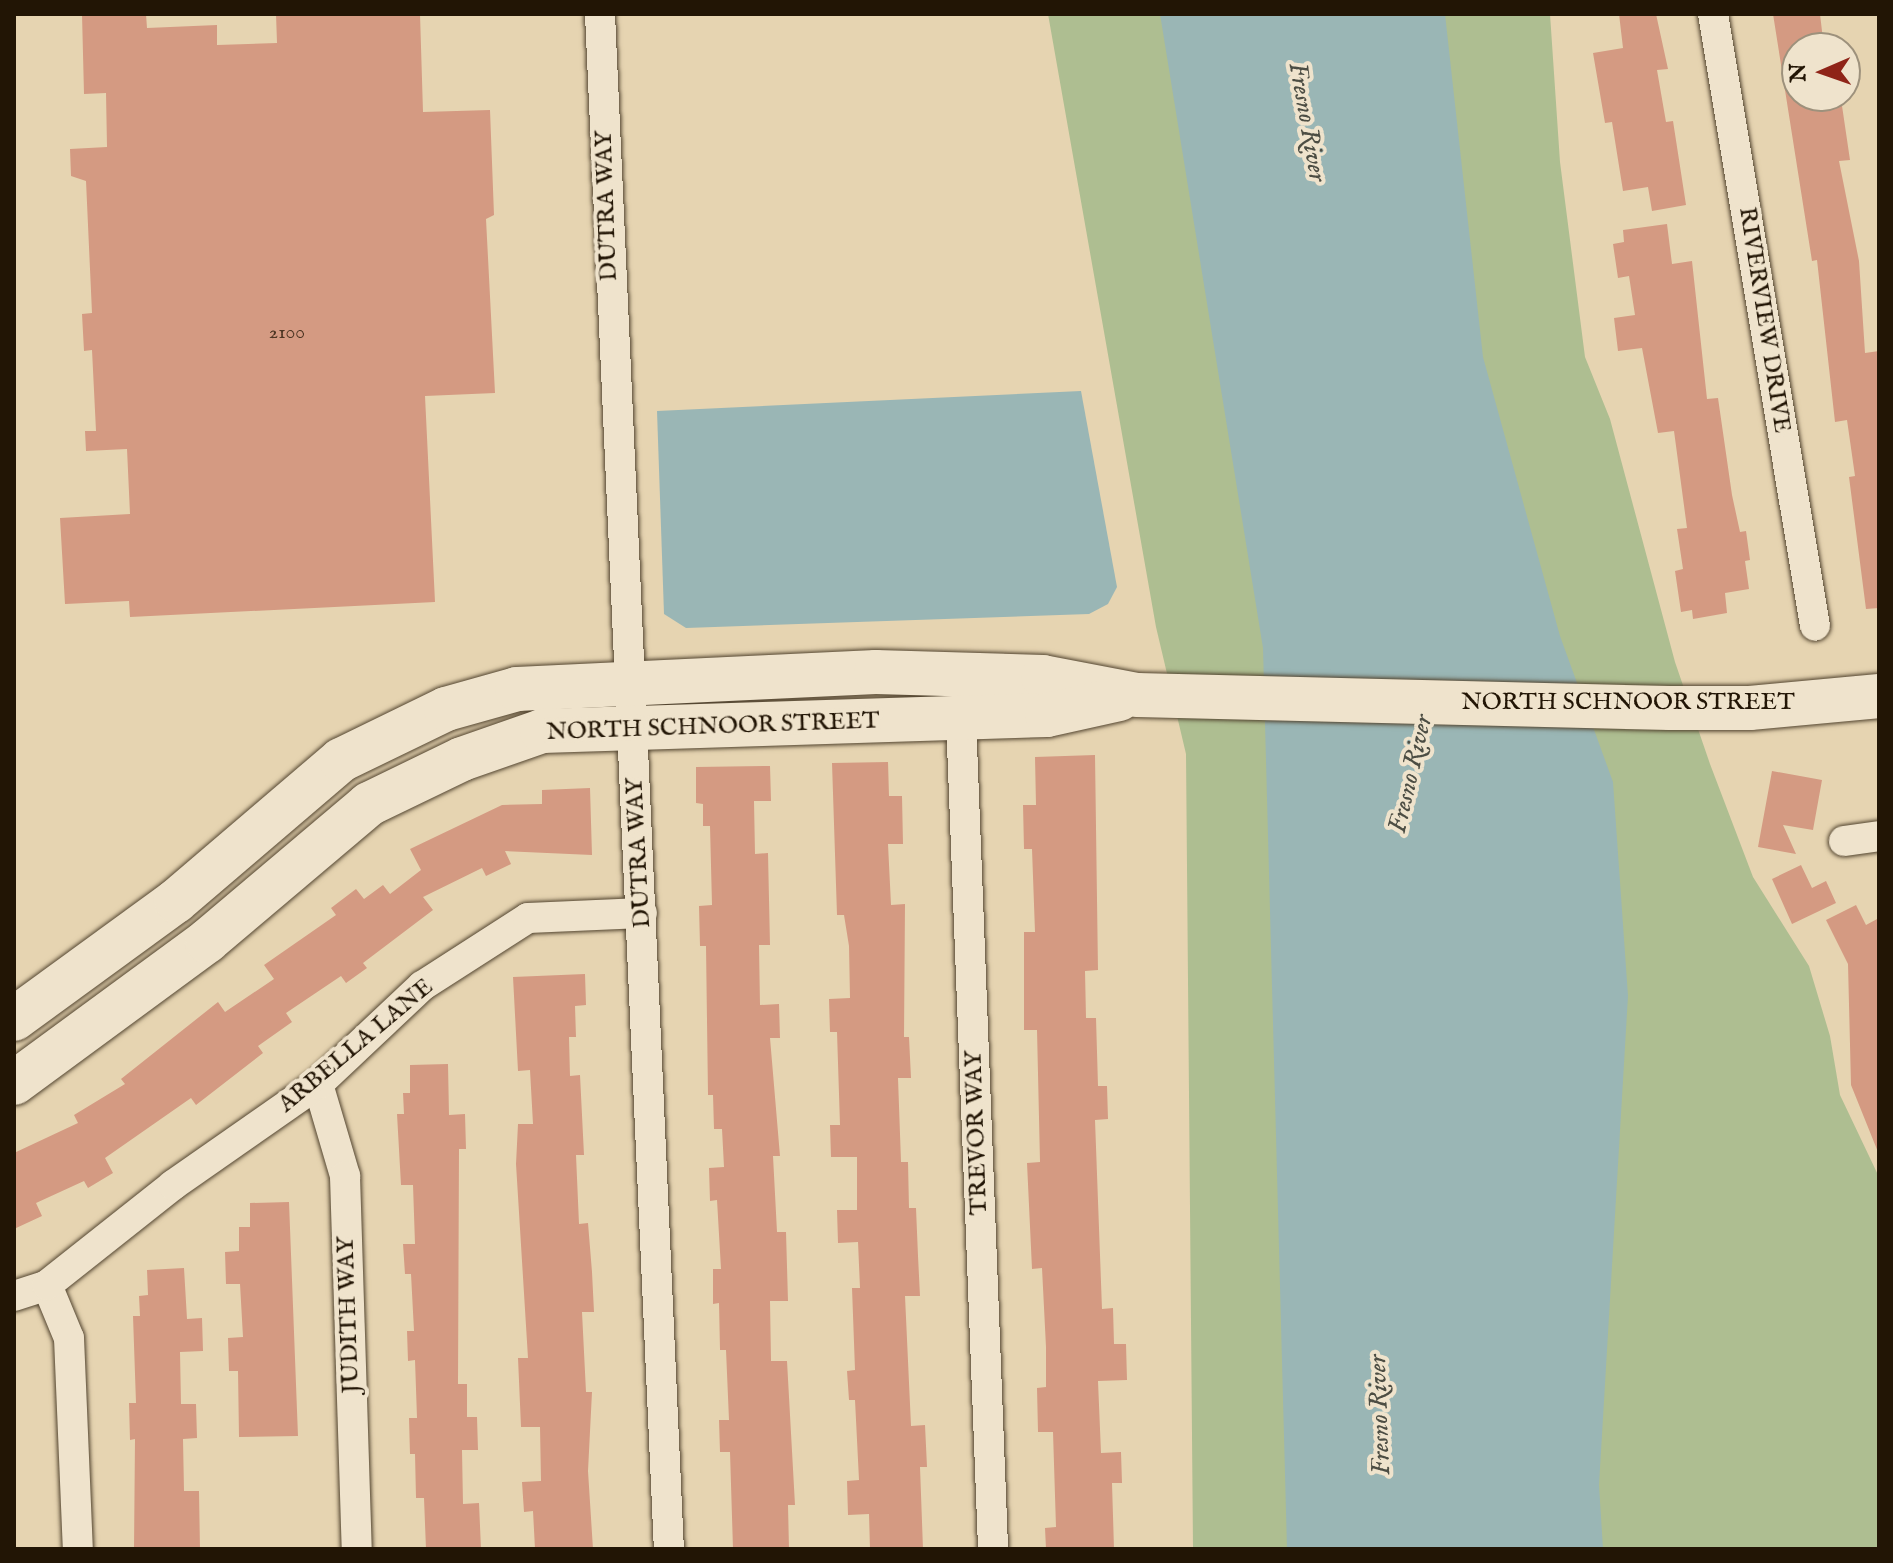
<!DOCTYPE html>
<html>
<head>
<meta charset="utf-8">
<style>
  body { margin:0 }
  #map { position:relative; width:1893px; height:1563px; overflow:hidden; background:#e6d4b1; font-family:"IM FELL English",serif }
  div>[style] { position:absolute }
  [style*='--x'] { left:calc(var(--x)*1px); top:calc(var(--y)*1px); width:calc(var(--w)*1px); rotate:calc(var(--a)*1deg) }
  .green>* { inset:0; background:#aebe91 }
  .water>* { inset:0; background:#9ab6b5 }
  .building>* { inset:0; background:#d49a82 }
  .roads { filter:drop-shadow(0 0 2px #534530) drop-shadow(0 0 2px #534530) }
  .street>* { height:30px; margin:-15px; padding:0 15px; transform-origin:15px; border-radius:15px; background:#efe3cc }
  .secondary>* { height:44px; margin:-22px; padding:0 22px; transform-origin:22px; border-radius:22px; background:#efe3cc }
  span { translate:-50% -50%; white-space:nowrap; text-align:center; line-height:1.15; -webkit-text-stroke:8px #efe3cc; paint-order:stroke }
  .number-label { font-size:20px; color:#4e3624 }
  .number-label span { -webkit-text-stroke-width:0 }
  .street-label { font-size:24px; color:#221505 }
  .water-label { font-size:26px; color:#4c4d43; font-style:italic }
  .frame { position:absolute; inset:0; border:16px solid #221505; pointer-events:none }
  .north { position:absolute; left:1781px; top:32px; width:80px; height:80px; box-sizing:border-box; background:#efe3cc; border:2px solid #9d917c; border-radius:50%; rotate:268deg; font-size:22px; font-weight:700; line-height:32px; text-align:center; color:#221505 }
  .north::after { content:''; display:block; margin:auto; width:28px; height:36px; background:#8f2418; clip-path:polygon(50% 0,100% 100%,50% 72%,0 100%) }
</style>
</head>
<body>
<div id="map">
  <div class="green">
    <div style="clip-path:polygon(1048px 14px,1550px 14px,1560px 162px,1585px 357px,1610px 419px,1675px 662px,1710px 764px,1753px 877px,1809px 966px,1830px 1036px,1840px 1095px,1879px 1177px,1879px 1549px,1193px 1549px,1186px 754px,1156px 627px)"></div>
  </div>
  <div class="water">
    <div style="clip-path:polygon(1160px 14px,1445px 14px,1483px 357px,1560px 636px,1613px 782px,1628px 996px,1599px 1485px,1603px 1549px,1287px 1549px,1263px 648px)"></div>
    <div style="clip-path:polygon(1081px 391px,1117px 587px,1108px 604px,1089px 614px,686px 628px,664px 614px,657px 411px)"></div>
  </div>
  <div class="building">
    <div style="clip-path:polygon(82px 14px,146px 14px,147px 28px,217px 25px,217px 45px,277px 43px,276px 14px,420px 14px,423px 112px,490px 110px,494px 215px,486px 219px,495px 393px,425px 396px,435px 602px,130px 617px,129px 601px,65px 604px,60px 518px,130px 514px,127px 449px,86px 451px,85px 431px,96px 431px,92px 350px,84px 351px,82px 314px,92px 313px,86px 181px,71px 176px,70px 149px,107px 147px,106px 93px,84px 94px)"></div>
    <div style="clip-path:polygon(1619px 14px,1656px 14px,1668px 69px,1657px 70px,1666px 122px,1673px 121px,1686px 205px,1652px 211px,1648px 187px,1623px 191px,1612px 122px,1605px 123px,1593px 53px,1623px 48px)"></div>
    <div style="clip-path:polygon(1773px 14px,1820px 14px,1824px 48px,1797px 48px,1797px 96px,1841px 99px,1850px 160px,1839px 161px,1859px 261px,1865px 353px,1879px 351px,1879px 608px,1866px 609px,1849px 477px,1855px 476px,1847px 420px,1835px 422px,1817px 260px,1812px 261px)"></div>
    <div style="clip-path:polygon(1667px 224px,1672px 264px,1692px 261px,1707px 399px,1718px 398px,1732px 495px,1740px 532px,1746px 531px,1750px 560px,1745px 561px,1749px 589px,1725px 593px,1727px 613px,1693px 619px,1692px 610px,1681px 612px,1675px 571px,1683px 569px,1677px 529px,1687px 528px,1674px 431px,1658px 433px,1642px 348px,1618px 351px,1614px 318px,1635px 315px,1629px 276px,1618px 278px,1613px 244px,1624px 242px,1623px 230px)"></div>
    <div style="clip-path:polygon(1095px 755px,1098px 970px,1085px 971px,1086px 1018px,1096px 1018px,1098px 1086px,1107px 1086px,1108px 1119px,1095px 1120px,1102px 1309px,1113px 1308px,1114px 1344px,1126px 1344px,1127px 1380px,1098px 1381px,1101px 1453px,1121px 1452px,1122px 1483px,1112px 1483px,1114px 1549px,1046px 1549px,1045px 1528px,1056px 1527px,1053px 1432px,1038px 1432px,1037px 1388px,1046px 1387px,1046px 1347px,1042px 1268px,1032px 1269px,1027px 1163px,1040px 1162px,1037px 1030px,1024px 1030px,1024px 932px,1035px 932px,1032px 849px,1024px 849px,1023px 805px,1036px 805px,1035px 757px)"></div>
    <div style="clip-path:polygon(888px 762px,889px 796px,902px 796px,903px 844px,888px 844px,891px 905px,905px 904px,904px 1037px,909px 1037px,911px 1078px,898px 1078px,901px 1162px,908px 1162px,909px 1208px,916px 1208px,918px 1256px,920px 1296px,905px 1296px,911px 1426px,925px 1425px,927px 1467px,920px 1467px,923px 1549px,870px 1549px,869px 1514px,848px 1515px,847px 1481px,859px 1480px,855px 1400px,849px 1400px,847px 1371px,855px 1370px,852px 1288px,860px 1288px,858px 1242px,838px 1243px,837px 1210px,857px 1210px,857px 1157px,831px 1157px,830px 1125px,840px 1125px,837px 1032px,830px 1032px,829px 999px,850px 998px,849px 946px,844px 915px,837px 915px,832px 763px)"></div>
    <div style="clip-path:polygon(770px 766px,771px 801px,754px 801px,755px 854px,768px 853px,770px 945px,759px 945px,760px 1005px,779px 1004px,780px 1038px,770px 1038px,780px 1156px,773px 1156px,777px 1232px,786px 1232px,788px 1301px,770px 1301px,771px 1361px,787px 1361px,795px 1505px,788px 1505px,789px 1549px,733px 1549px,730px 1452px,720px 1452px,719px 1420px,729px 1420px,726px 1350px,720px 1350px,719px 1303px,713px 1304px,713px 1269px,721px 1269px,717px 1200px,710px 1201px,709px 1168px,724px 1167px,722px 1129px,714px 1129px,713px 1095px,708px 1095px,706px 946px,700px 946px,699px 906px,712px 905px,710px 826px,703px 826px,703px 804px,696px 803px,696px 767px)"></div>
    <div style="clip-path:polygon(1772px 771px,1822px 780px,1813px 830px,1783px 825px,1796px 854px,1758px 847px)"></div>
    <div style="clip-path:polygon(590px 788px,592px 855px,505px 851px,511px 864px,486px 876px,482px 868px,423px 897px,433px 910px,363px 963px,367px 968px,346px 983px,341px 976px,286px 1013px,292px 1022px,258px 1046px,263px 1053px,196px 1105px,191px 1098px,105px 1158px,113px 1173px,88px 1188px,84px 1181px,36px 1203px,42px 1216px,14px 1229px,14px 1153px,78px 1123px,74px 1115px,125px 1084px,121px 1079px,218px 1002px,225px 1012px,274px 979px,264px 965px,336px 915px,331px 908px,356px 889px,364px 899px,383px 885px,390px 894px,421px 870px,410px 849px,502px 805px,542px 804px,542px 790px)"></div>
    <div style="clip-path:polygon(1801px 865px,1812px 888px,1826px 881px,1836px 903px,1792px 924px,1772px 879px)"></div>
    <div style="clip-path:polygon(1856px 905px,1866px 925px,1879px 918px,1878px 1152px,1851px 1085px,1848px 964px,1826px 920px)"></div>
    <div style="clip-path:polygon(585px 974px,586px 1005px,575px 1006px,576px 1037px,569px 1037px,570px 1076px,580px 1075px,584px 1155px,576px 1155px,579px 1224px,588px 1223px,592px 1272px,594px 1312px,582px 1312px,586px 1392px,592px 1392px,588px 1471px,593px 1549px,535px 1549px,533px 1511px,524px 1512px,522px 1482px,541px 1481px,540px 1427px,521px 1427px,518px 1358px,528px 1358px,516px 1164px,518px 1124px,533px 1124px,530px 1070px,518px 1071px,513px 977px)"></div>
    <div style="clip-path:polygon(448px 1064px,449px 1115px,465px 1114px,466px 1149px,459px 1149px,458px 1384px,467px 1384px,467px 1417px,477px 1417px,478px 1450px,462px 1450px,463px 1504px,479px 1503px,481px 1549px,426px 1549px,424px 1498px,416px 1498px,415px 1454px,410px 1454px,409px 1418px,417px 1418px,415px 1360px,408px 1361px,407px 1331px,414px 1331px,411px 1274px,405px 1274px,403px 1244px,415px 1244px,413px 1185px,401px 1185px,397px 1114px,404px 1114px,403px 1093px,410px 1093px,410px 1065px)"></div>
    <div style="clip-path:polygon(289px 1202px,298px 1436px,239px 1437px,238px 1371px,229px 1371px,228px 1338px,243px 1337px,240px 1284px,226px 1284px,225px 1252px,239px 1251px,239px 1227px,250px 1227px,250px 1203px)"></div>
    <div style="clip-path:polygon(184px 1268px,187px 1319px,202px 1318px,203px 1351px,180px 1352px,181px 1404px,196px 1404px,197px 1438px,183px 1439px,184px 1491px,199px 1491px,200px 1549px,134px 1549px,135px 1439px,130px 1440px,129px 1403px,136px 1403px,133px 1316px,140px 1316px,139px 1296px,148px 1295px,147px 1270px)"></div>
  </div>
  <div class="roads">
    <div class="street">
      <div style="--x:600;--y:14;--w:1537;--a:87.43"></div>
      <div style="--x:1713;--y:14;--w:620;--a:80.54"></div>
      <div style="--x:961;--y:718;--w:832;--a:87.79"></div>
      <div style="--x:1844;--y:841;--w:35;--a:-8"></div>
      <div style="--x:318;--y:1084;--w:96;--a:73.6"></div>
      <div style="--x:345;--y:1176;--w:373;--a:88.2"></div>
      <div style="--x:47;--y:1285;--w:57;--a:67.5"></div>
      <div style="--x:69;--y:1338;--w:211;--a:87.6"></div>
      <div style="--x:14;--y:1296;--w:35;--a:-18"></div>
      <div style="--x:47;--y:1285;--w:161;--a:-38.4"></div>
      <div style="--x:173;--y:1185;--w:177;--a:-34.9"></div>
      <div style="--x:318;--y:1084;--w:143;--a:-43.3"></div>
      <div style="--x:422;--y:986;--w:126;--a:-32.7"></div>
      <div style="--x:528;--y:918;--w:114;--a:-2.5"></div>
    </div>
    <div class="secondary">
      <div style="--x:14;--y:1019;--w:200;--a:-36.1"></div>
      <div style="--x:176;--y:901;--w:217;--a:-40.5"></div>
      <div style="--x:341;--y:760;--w:117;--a:-25.9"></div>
      <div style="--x:446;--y:709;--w:74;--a:-15.7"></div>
      <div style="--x:517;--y:689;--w:359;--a:-2.7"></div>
      <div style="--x:876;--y:672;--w:167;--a:1.7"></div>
      <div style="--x:1043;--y:677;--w:96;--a:10.8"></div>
      <div style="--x:1137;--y:695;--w:533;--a:1.4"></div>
      <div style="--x:1670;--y:708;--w:80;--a:0"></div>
      <div style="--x:1750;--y:708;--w:130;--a:-5.3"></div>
      <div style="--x:14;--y:1083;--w:240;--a:-36.3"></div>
      <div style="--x:207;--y:941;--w:212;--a:-40.2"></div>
      <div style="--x:369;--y:804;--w:103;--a:-25.8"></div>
      <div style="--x:462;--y:759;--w:85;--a:-19.3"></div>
      <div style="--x:542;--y:731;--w:505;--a:-1.81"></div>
      <div style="--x:1047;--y:715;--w:74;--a:-12.5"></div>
    </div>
  </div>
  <div class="number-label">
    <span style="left:287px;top:332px">2100</span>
  </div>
  <div class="street-label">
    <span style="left:607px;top:206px;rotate:-92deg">DUTRA WAY</span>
    <span style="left:1764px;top:320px;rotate:81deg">RIVERVIEW DRIVE</span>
    <span style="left:1628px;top:703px">NORTH SCHNOOR STREET</span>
    <span style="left:713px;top:727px;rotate:-2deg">NORTH SCHNOOR STREET</span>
    <span style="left:639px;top:853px;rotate:-93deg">DUTRA WAY</span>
    <span style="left:356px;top:1046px;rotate:-40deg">ARBELLA LANE</span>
    <span style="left:977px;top:1133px;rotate:-92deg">TREVOR WAY</span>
    <span style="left:349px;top:1315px;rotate:-92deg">JUDITH WAY</span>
  </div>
  <div class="water-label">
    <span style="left:1307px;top:122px;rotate:80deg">Fresno River</span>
    <span style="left:1411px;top:774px;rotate:-77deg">Fresno River</span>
    <span style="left:1380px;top:1415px;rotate:-92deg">Fresno River</span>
  </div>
  <div class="frame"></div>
  <div class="north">N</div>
</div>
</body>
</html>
